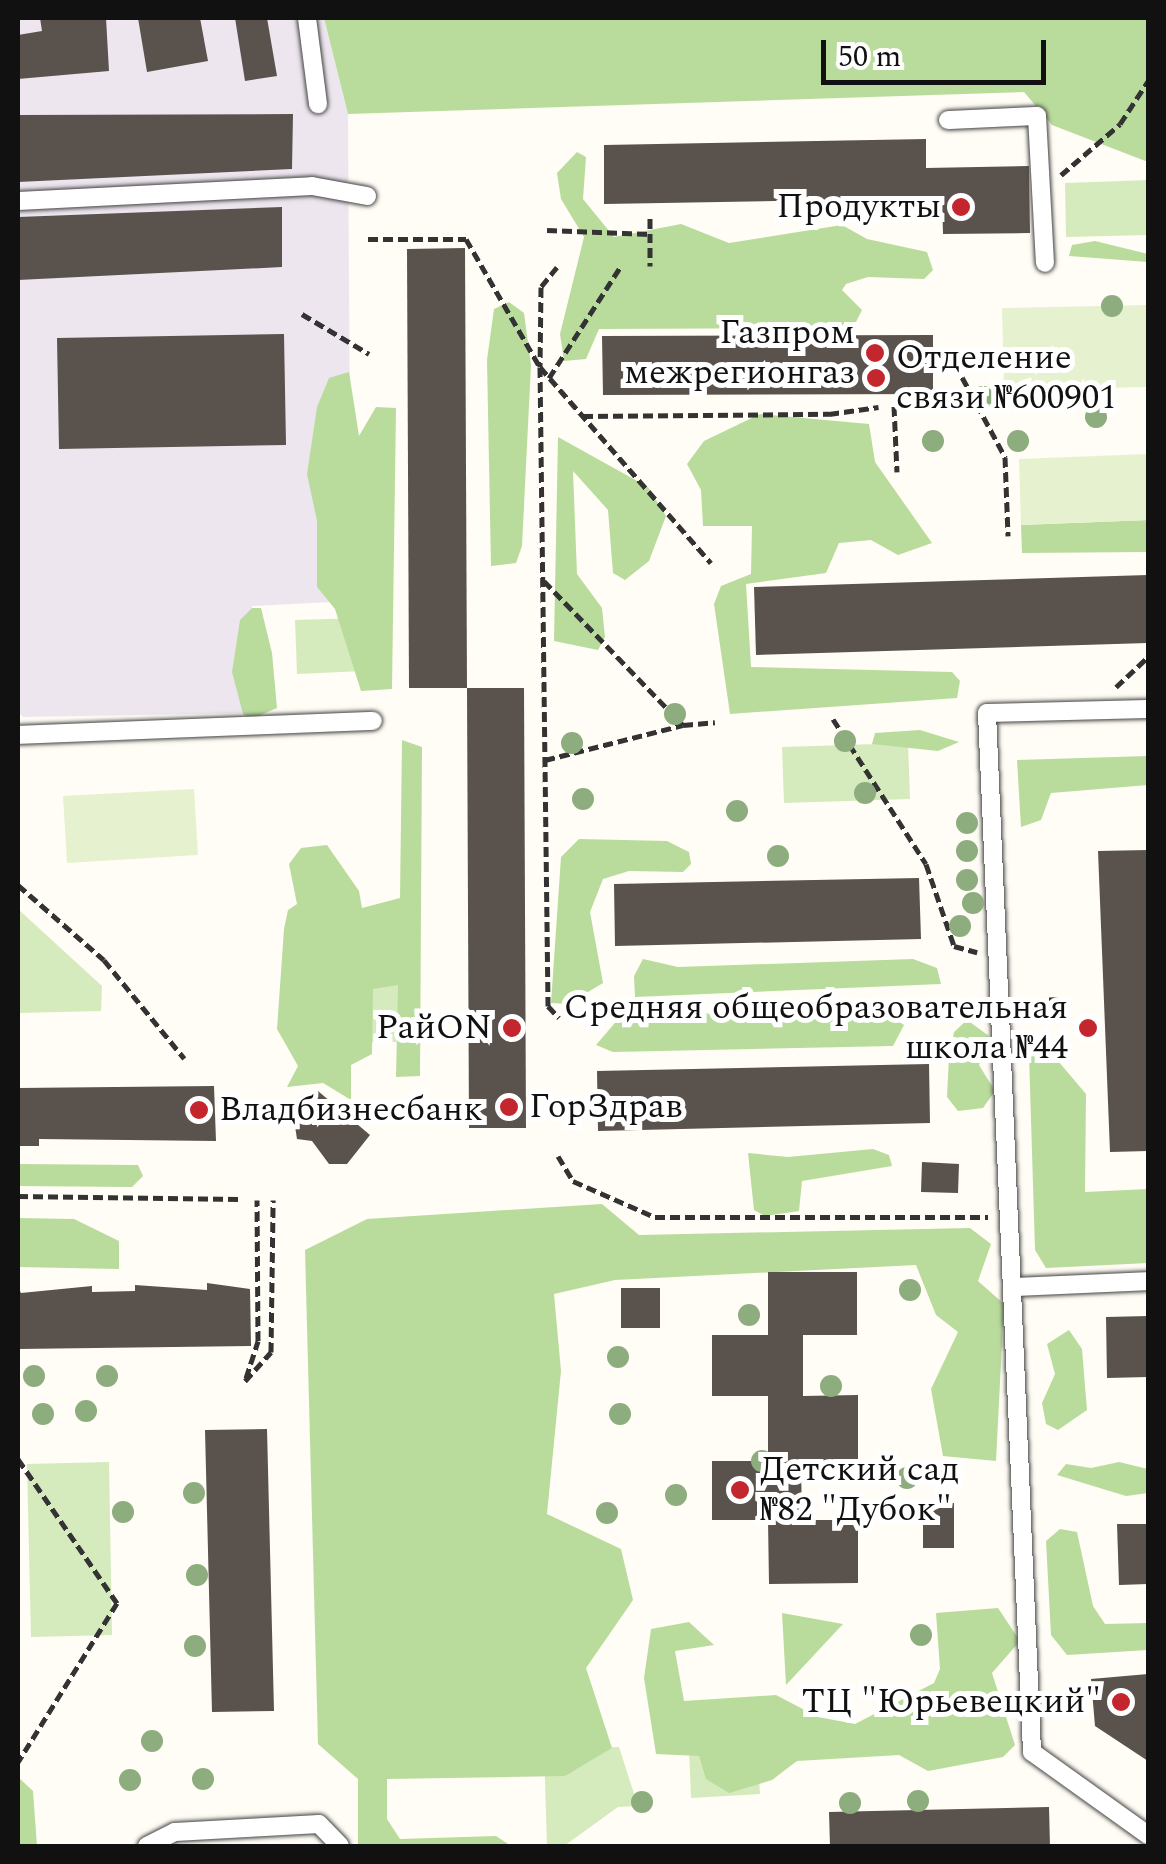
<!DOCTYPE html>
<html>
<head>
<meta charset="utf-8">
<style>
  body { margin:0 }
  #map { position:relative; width:1166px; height:1864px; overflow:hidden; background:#fffdf5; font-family:Spectral,serif }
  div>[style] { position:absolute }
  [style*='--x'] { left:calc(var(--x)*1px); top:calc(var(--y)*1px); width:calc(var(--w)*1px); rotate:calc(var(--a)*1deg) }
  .industrial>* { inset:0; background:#eee6ef }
  .green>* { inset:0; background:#d5ebbd }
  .forest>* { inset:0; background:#b9dc9c }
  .pitch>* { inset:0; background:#e6f2cf }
  .building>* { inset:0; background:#5a524d }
  .path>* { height:5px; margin-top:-2.5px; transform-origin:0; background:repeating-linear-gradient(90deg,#333 0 10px,transparent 0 15px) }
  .roads { filter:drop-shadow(0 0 2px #444) drop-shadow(0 0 2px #444) }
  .service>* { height:18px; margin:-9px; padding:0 9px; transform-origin:9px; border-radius:9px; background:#fff }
  .trees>* { width:22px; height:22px; margin:-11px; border-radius:50%; background:#8dad7f }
  .dots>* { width:28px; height:28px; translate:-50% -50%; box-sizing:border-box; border:5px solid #fff; border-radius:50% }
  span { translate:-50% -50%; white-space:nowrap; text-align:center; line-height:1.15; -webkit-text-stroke:10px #fff; paint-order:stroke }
  .poi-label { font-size:35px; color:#111 }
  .right { translate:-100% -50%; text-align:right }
  .left { translate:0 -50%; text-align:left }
  .frame { position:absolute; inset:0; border:20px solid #111; pointer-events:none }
  .scale { position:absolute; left:821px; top:40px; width:225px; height:45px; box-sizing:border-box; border:5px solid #111; border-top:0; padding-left:12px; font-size:30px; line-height:35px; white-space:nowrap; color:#111; -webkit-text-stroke:8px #fff; paint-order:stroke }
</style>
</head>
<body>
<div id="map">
  <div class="industrial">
    <div style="clip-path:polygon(18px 18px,324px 18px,348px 114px,351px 601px,252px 606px,254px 713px,23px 717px,18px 712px)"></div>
  </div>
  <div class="green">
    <div style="clip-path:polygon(1148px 180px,1148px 235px,1066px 237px,1065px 183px)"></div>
    <div style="clip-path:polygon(361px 618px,363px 671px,297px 674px,295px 620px)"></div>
    <div style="clip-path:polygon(908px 743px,910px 799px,784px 803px,782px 747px)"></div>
    <div style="clip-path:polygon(18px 909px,102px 986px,101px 1011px,18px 1013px)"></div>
    <div style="clip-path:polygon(356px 953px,405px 954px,404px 1042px,355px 1042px)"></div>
    <div style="clip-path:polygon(109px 1462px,112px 1635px,31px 1637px,27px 1464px)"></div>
    <div style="clip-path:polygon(757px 1746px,760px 1794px,691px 1798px,689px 1749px)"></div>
    <div style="clip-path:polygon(619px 1747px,638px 1806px,618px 1807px,564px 1846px,547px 1846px,544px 1750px)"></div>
  </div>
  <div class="forest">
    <div style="clip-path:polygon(324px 18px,1148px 18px,1148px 162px,1052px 125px,1024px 92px,348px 114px)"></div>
    <div style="clip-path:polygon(577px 152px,586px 157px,583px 199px,614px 237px,681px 224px,729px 243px,842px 225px,867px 239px,927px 252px,933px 270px,924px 279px,868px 277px,846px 284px,842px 290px,862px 310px,853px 328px,599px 329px,586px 359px,564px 361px,560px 334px,584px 237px,561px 199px,557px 173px)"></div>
    <div style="clip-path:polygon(1095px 241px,1148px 254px,1148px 262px,1069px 256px,1072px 245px)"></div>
    <div style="clip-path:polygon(509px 302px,524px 313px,531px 365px,522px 546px,516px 563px,491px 566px,487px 360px,494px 309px)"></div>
    <div style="clip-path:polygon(349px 372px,359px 436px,376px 407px,396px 408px,392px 689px,361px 691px,335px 609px,317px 587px,317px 521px,307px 474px,317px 407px,329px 378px)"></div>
    <div style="clip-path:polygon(760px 414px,869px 424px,875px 462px,932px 543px,898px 555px,871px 540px,839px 543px,826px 573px,746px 584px,751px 667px,952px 672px,960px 681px,957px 698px,730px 714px,714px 604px,721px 586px,751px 574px,752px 526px,703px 526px,701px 490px,687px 464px,704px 441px)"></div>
    <div style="clip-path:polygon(558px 437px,648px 487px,666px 516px,649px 561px,625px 580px,613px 573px,608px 510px,573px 471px,577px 574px,602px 608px,605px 637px,598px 650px,554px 641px)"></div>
    <div style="clip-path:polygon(1148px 520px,1148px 552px,1022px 553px,1021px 525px)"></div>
    <div style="clip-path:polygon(252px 608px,261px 608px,272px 653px,277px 708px,251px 719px,243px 714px,232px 672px,240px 620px)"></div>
    <div style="clip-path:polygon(920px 730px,959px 742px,938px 751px,872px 744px,875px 733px)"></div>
    <div style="clip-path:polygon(402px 740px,422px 747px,420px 1076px,396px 1077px,398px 985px,373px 989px,372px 1054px,351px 1065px,351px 1100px,323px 1083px,287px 1087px,298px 1066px,277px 1029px,284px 929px,288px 910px,297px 904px,289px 864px,301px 848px,327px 845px,359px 891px,362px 908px,400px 898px)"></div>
    <div style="clip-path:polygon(1148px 756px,1148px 785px,1051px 793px,1041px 820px,1021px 827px,1017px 760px)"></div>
    <div style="clip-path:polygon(579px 839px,667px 841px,689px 852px,691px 864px,683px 872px,629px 871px,603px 879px,590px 912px,603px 983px,568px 1004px,551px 1003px,561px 857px)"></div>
    <div style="clip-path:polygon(643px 959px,678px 967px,913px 959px,937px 968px,941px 984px,635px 997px,634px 976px)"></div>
    <div style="clip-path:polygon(876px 1007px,904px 1025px,893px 1046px,613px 1052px,596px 1045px,620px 1017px)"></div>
    <div style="clip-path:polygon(967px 1020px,989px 1036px,979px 1065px,995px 1091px,983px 1108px,958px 1111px,947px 1097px,949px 1057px,954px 1032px)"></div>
    <div style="clip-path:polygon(1029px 1055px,1053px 1055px,1086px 1094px,1085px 1192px,1148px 1189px,1148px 1263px,1046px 1268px,1035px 1250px)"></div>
    <div style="clip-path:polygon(873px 1149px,889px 1155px,892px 1166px,802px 1181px,799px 1211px,765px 1216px,754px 1210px,748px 1153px,788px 1157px)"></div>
    <div style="clip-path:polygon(18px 1164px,138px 1165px,143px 1176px,132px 1187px,18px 1186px)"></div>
    <div style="clip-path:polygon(602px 1204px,639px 1235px,970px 1228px,991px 1244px,978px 1281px,1004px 1304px,996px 1461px,943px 1456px,931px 1389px,958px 1332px,936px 1315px,916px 1265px,615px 1280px,554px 1294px,561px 1371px,547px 1514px,621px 1549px,633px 1600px,586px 1668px,612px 1748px,565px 1776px,387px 1779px,387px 1819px,400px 1839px,496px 1836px,511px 1846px,358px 1846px,358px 1779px,318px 1744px,305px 1250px,367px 1219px)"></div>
    <div style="clip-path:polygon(18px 1218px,74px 1219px,119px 1241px,119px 1269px,18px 1267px)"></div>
    <div style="clip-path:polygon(1069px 1330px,1082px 1349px,1087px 1410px,1058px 1430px,1046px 1424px,1042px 1403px,1055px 1374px,1047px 1344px)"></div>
    <div style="clip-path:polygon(1119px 1462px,1148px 1469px,1148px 1493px,1126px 1496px,1057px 1475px,1066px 1464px,1091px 1468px)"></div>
    <div style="clip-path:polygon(1060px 1529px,1077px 1532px,1093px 1606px,1105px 1624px,1148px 1623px,1148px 1650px,1067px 1655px,1051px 1635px,1046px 1541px)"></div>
    <div style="clip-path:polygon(998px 1608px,1020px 1641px,992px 1673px,1015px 1745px,1003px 1757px,928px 1771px,899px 1755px,797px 1761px,772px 1780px,729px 1793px,706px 1779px,699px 1756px,656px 1754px,644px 1678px,651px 1629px,689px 1622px,714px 1645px,675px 1651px,684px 1701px,776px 1695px,818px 1717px,855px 1724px,934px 1683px,940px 1669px,936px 1613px)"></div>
    <div style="clip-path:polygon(782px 1613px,843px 1624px,786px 1685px)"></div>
    <div style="clip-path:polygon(18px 1777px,33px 1791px,37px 1846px,18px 1846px)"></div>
  </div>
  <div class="pitch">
    <div style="clip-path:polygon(1148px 305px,1148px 387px,1004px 390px,1002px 308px)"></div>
    <div style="clip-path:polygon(1148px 454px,1148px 520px,1021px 525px,1019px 459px)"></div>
    <div style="clip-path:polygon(194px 789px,198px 855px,67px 863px,63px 796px)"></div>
  </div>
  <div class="building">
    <div style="clip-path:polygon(40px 18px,106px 18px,109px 71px,18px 79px,18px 35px,42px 31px)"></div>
    <div style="clip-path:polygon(138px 18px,200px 18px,208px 61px,147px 72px)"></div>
    <div style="clip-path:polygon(235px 18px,267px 18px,277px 76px,245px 81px)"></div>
    <div style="clip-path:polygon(293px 114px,292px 169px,18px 182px,18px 115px)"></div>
    <div style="clip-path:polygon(926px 139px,926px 168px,1029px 166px,1030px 233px,943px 234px,942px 198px,604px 204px,604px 145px)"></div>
    <div style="clip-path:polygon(282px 207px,282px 267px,18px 280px,18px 217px)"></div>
    <div style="clip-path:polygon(465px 248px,467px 688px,409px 688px,407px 249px)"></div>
    <div style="clip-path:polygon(284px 334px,286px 445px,59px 449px,57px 338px)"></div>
    <div style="clip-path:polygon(933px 335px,933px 394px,603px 395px,602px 336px)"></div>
    <div style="clip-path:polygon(1148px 575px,1148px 643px,756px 655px,754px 587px)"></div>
    <div style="clip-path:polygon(467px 688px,524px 688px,526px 1128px,469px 1128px)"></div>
    <div style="clip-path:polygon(1148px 850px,1148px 1151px,1110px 1152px,1098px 851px)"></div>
    <div style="clip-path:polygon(919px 878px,921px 939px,615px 946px,614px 884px)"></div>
    <div style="clip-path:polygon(929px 1064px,930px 1123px,598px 1131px,597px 1071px)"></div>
    <div style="clip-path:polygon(214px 1086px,216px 1141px,39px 1139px,39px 1146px,18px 1146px,18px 1088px)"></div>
    <div style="clip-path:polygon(318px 1091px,370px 1135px,347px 1164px,329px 1164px,312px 1141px,297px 1139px,294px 1120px)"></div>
    <div style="clip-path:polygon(922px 1162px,959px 1164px,958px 1193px,921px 1192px)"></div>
    <div style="clip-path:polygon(768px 1272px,857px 1272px,857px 1335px,803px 1335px,803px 1396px,858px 1395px,858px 1461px,801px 1461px,802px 1520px,858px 1520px,858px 1583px,769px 1584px,768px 1520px,712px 1520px,712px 1461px,768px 1461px,768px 1396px,712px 1396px,712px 1335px,768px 1335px)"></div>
    <div style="clip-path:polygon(207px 1283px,250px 1289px,251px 1346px,18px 1349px,18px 1287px,21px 1293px,92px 1286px,92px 1292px,135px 1291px,135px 1285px,207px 1290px)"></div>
    <div style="clip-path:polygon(621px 1288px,660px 1288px,660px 1328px,621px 1328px)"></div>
    <div style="clip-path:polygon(1148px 1316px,1148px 1377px,1107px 1378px,1106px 1317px)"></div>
    <div style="clip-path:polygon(267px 1429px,274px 1711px,212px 1712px,205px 1430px)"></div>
    <div style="clip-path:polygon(923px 1503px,954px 1503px,954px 1548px,923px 1548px)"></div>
    <div style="clip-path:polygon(1117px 1524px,1148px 1524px,1148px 1584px,1119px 1585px)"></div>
    <div style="clip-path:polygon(1148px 1674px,1148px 1761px,1095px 1726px,1091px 1679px)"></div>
    <div style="clip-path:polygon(1049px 1807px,1050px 1846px,830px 1846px,829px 1812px)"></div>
  </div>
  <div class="path">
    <div style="--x:1061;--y:175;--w:78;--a:-40.8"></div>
    <div style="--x:1120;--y:124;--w:51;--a:-56.9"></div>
    <div style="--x:650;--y:218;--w:48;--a:90"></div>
    <div style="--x:547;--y:230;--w:103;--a:2.2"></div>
    <div style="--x:368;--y:239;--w:98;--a:0"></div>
    <div style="--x:466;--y:239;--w:148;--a:60"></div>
    <div style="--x:540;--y:367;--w:260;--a:48.9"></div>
    <div style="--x:557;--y:267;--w:26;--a:129"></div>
    <div style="--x:541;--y:287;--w:80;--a:90.7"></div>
    <div style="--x:540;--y:367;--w:639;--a:89.28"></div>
    <div style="--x:548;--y:1006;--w:16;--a:47"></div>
    <div style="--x:302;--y:314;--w:78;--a:30.8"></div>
    <div style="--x:955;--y:364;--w:106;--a:61.7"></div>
    <div style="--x:1005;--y:457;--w:79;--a:87.8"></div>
    <div style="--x:549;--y:378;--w:133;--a:-57.3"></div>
    <div style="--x:894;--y:406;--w:66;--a:87.4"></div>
    <div style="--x:583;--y:416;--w:246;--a:-0.5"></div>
    <div style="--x:829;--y:414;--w:50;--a:-8"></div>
    <div style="--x:544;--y:581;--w:200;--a:46"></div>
    <div style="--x:683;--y:725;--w:32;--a:-5"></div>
    <div style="--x:1116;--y:687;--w:44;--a:-43.2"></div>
    <div style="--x:833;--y:719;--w:172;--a:57.3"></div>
    <div style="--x:926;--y:864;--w:87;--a:71.1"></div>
    <div style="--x:954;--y:946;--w:24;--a:15"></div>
    <div style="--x:545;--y:760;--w:142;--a:-14.2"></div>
    <div style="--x:18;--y:885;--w:114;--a:41.1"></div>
    <div style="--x:104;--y:960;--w:127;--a:50.8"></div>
    <div style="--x:1019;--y:1001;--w:41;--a:-2.8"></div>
    <div style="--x:558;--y:1156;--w:29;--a:59"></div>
    <div style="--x:573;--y:1181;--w:90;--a:23.7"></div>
    <div style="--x:655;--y:1217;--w:333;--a:0"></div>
    <div style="--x:18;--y:1196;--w:221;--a:0.8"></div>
    <div style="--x:246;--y:1378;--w:39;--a:-72"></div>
    <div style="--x:258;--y:1341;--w:141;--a:-90.4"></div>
    <div style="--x:245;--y:1381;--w:39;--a:-48"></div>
    <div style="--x:271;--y:1352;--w:152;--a:-89.2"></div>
    <div style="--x:18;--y:1459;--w:175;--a:55.5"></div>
    <div style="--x:117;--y:1603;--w:187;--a:121.9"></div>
  </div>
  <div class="roads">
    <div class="service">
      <div style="--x:307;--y:18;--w:87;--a:82.7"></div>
      <div style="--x:948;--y:120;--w:89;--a:-2.6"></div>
      <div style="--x:1037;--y:116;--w:147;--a:86.9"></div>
      <div style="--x:18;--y:201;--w:294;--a:-2.9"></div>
      <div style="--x:312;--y:186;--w:56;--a:10.3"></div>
      <div style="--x:1148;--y:709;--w:161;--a:178.6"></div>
      <div style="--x:987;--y:713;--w:1040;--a:87.52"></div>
      <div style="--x:1032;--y:1752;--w:143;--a:35.6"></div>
      <div style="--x:18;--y:735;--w:355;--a:-2.3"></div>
      <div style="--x:1013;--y:1287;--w:135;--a:-2.5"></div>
      <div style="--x:147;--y:1846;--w:31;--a:-27"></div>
      <div style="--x:175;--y:1832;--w:144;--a:-3.2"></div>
      <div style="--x:319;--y:1824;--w:30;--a:46"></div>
    </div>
  </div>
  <div class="trees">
    <div style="left:1112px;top:306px"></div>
    <div style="left:983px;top:397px"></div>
    <div style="left:1096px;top:417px"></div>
    <div style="left:933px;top:441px"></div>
    <div style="left:1018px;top:441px"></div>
    <div style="left:675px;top:714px"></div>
    <div style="left:845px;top:741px"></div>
    <div style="left:572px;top:743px"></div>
    <div style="left:865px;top:793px"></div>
    <div style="left:583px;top:799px"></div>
    <div style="left:737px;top:811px"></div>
    <div style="left:967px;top:823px"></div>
    <div style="left:967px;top:851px"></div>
    <div style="left:778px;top:856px"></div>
    <div style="left:967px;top:880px"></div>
    <div style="left:973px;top:903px"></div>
    <div style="left:960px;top:926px"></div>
    <div style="left:910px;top:1290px"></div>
    <div style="left:749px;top:1315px"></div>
    <div style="left:618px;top:1357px"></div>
    <div style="left:34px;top:1376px"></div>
    <div style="left:107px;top:1376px"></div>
    <div style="left:831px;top:1386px"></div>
    <div style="left:86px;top:1411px"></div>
    <div style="left:43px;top:1414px"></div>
    <div style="left:620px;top:1414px"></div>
    <div style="left:762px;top:1461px"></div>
    <div style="left:907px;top:1478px"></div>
    <div style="left:194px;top:1493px"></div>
    <div style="left:676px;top:1495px"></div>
    <div style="left:123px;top:1512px"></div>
    <div style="left:607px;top:1513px"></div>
    <div style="left:197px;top:1575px"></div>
    <div style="left:921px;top:1635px"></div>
    <div style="left:195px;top:1646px"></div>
    <div style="left:152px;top:1741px"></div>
    <div style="left:203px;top:1779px"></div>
    <div style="left:130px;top:1780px"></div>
    <div style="left:918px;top:1801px"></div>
    <div style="left:642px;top:1802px"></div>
    <div style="left:850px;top:1803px"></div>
  </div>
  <div class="dots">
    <div style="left:961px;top:207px;background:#c4262e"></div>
    <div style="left:875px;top:353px;background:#c4262e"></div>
    <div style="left:876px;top:378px;background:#c4262e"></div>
    <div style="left:512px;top:1028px;background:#c4262e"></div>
    <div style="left:1088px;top:1028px;background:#c4262e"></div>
    <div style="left:509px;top:1107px;background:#c4262e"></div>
    <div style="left:199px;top:1110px;background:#c4262e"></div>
    <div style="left:740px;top:1490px;background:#c4262e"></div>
    <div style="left:1121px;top:1702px;background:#c4262e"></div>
  </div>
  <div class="poi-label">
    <span class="right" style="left:941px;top:207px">Продукты</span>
    <span class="right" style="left:855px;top:353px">Газпром<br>межрегионгаз</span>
    <span class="left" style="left:896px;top:378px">Отделение<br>связи №600901</span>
    <span class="right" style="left:1068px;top:1028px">Средняя общеобразовательная<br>школа №44</span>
    <span class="right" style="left:492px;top:1028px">РайON</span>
    <span class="left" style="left:529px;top:1107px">ГорЗдрав</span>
    <span class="left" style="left:219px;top:1110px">Владбизнесбанк</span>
    <span class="left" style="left:760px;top:1490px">Детский сад<br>№82 "Дубок"</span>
    <span class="right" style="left:1101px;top:1702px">ТЦ "Юрьевецкий"</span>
  </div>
  <div class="frame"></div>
  <div class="scale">50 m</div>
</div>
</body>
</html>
